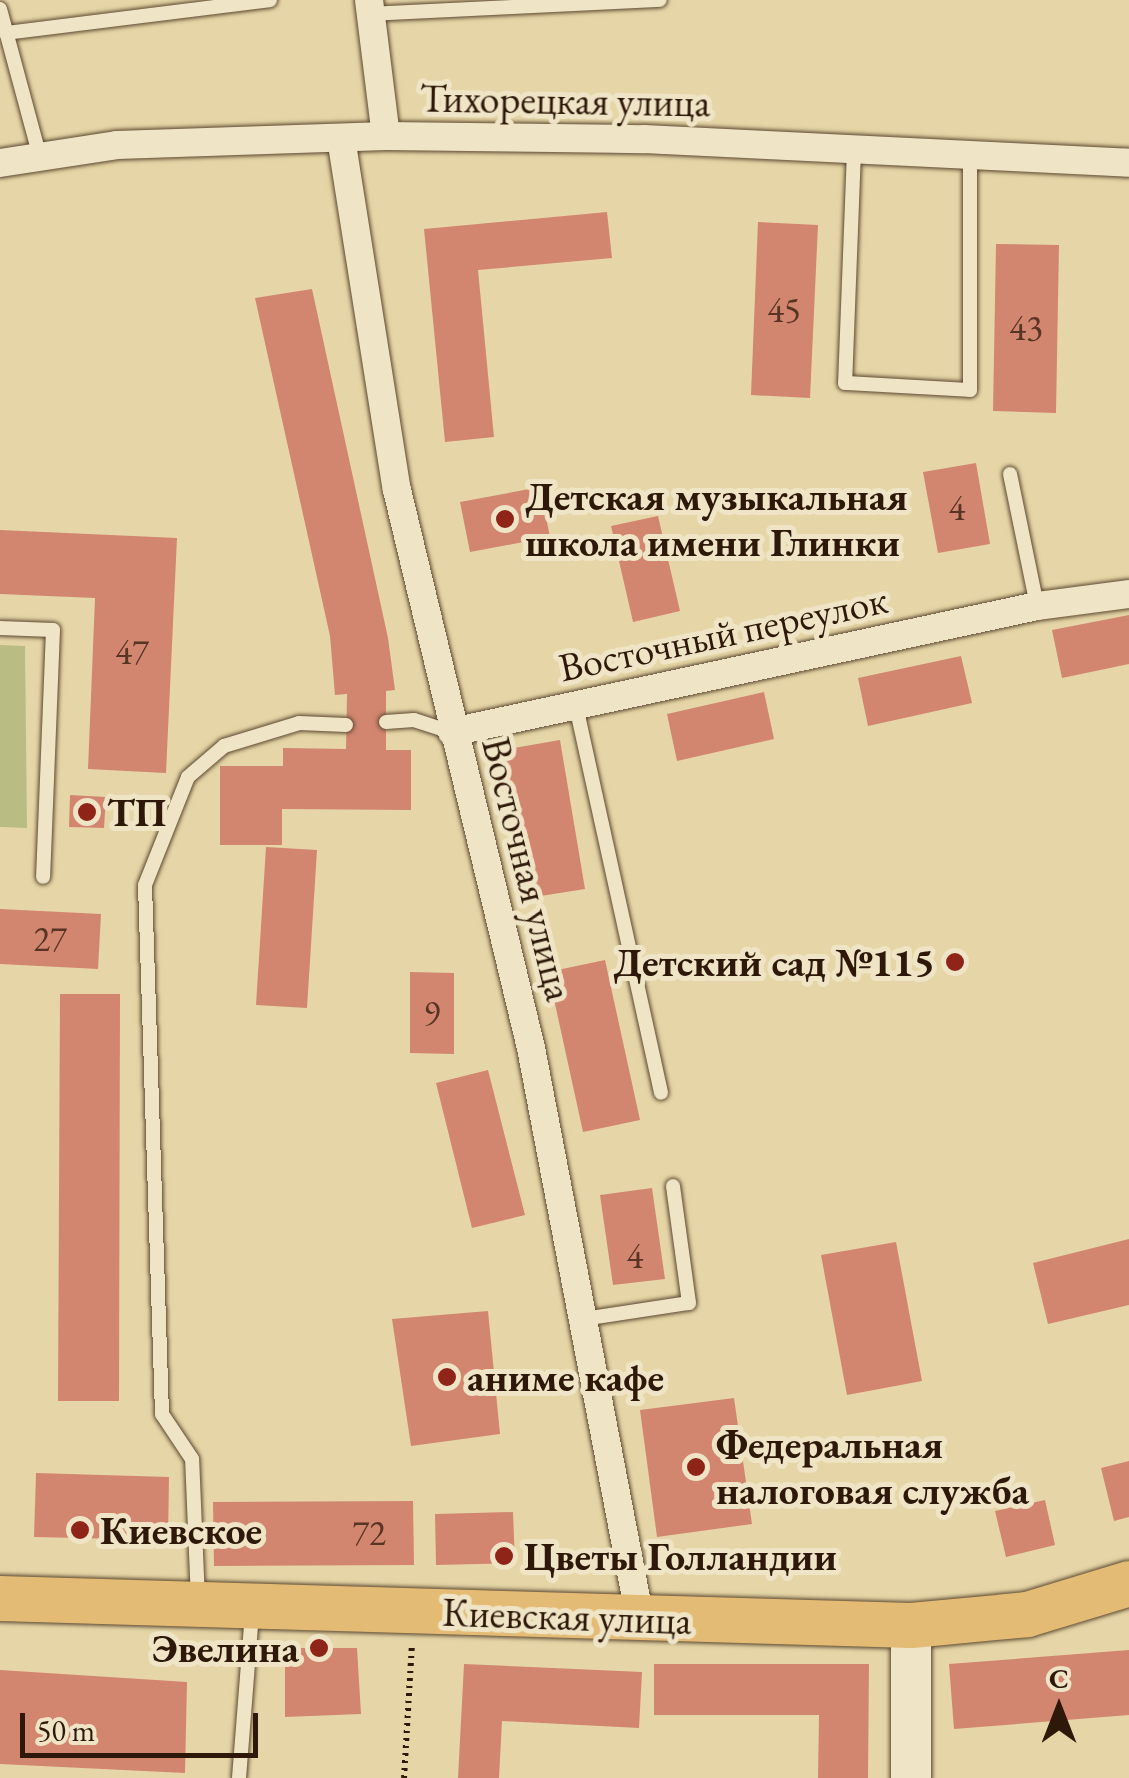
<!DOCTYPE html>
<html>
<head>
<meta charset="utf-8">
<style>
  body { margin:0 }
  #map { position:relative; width:1129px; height:1778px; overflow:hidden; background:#e6d6a7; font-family:"EB Garamond",serif }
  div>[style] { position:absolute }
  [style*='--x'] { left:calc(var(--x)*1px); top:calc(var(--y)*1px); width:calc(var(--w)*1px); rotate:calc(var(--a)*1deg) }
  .green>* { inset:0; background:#b9bd84 }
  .building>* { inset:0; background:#d28670 }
  .path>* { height:6px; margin-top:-3px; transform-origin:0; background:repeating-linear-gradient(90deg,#2e1809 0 2.5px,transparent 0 7.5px) }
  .roads { filter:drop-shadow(0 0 2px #5c4830) drop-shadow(0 0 2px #5c4830) }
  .lane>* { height:14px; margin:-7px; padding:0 7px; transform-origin:7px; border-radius:7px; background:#efe4c6 }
  .street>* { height:28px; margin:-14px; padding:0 14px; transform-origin:14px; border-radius:14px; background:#efe4c6 }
  .secondary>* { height:40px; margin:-20px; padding:0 20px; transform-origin:20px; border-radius:20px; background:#efe4c6 }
  .primary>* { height:45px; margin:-22.5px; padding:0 22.5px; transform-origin:22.5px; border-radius:22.5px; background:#e3bb74 }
  .dots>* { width:28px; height:28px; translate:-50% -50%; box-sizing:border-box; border:5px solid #efe4c6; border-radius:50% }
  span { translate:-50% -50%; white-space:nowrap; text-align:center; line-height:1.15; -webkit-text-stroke:10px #efe4c6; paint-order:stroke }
  .number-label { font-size:35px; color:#573423 }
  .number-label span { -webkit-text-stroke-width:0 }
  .street-label { font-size:40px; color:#2e1809 }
  .poi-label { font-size:40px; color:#2e1809; font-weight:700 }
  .left { translate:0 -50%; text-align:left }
  .right { translate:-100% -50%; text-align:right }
  .north { position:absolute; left:1009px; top:1658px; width:100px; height:100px; -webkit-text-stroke:8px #efe4c6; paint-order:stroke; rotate:0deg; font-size:28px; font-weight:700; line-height:40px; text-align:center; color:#2e1809 }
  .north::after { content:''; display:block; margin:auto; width:35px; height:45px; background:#2e1809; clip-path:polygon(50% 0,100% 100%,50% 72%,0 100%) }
  .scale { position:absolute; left:20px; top:1713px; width:238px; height:45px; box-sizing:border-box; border:5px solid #2e1809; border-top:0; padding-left:12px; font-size:30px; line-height:35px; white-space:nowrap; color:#2e1809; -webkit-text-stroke:8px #efe4c6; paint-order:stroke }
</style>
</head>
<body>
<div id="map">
  <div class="green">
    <div style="clip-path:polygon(0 645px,25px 646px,27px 828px,0 827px)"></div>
  </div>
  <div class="building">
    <div style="clip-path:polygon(607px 212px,612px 258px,478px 270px,494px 437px,445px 442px,424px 229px)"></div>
    <div style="clip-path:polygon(758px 222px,818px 225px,810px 398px,751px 395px)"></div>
    <div style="clip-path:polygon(996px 244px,1059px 245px,1056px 413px,993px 411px)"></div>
    <div style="clip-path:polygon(312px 289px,388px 638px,395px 690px,386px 691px,386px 750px,411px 750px,411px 810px,282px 809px,282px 845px,220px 845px,220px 766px,283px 766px,283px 748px,346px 749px,347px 694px,335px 695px,330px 636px,255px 298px)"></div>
    <div style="clip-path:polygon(976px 463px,990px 544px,938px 553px,923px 472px)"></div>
    <div style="clip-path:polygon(540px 487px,550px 537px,470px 552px,460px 502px)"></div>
    <div style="clip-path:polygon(658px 516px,680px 611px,633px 622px,611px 526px)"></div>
    <div style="clip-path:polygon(0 530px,177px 538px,166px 773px,88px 769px,95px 598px,0 594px)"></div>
    <div style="clip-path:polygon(1129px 615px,1129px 664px,1062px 678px,1052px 630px)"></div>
    <div style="clip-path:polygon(961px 656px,972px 703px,868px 726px,858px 678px)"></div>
    <div style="clip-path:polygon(764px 692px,774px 739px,677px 761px,667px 714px)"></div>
    <div style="clip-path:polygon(560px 740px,585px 889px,528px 898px,503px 750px)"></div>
    <div style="clip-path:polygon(70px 795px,106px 797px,104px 828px,69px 827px)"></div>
    <div style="clip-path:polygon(266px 847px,317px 850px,307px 1008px,256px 1005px)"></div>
    <div style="clip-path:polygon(0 909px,101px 914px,98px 969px,0 964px)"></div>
    <div style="clip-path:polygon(605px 960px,640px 1120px,583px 1132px,548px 972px)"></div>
    <div style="clip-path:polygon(410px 972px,454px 973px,454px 1054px,410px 1053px)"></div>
    <div style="clip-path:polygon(60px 994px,120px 994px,119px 1401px,58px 1401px)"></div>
    <div style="clip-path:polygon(488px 1070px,525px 1215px,472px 1228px,436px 1083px)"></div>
    <div style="clip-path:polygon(652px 1188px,665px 1279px,613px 1285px,600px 1195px)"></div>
    <div style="clip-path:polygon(1129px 1239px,1129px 1305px,1048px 1324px,1033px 1263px)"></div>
    <div style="clip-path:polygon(896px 1242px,922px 1381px,847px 1395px,821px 1255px)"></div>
    <div style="clip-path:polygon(488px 1311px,500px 1434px,411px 1446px,392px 1319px)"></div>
    <div style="clip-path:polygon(734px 1398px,752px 1524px,657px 1537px,640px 1410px)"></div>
    <div style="clip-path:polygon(1129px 1461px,1129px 1517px,1114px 1521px,1101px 1468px)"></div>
    <div style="clip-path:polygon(36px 1473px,169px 1477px,168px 1540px,34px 1537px)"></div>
    <div style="clip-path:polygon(1045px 1500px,1055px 1545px,1006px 1557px,995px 1511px)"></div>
    <div style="clip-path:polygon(413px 1501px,414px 1565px,214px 1566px,213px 1502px)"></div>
    <div style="clip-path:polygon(513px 1512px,515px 1563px,436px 1565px,435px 1514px)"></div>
    <div style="clip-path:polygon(285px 1648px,357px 1648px,361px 1714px,285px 1717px)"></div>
    <div style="clip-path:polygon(1129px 1650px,1129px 1715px,954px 1729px,949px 1664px)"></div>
    <div style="clip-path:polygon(464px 1664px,642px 1672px,639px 1728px,502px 1721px,499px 1778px,458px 1778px)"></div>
    <div style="clip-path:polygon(654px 1664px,869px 1664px,868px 1778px,818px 1778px,819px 1715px,654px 1715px)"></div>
    <div style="clip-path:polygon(0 1670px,187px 1682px,185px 1773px,0 1764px)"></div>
  </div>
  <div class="path">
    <div style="--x:404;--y:1778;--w:134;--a:-86.6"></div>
  </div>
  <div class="roads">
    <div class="lane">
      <div style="--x:0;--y:9;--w:153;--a:74.9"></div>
      <div style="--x:370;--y:14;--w:290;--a:-2.8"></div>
      <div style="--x:6;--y:33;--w:266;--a:-7.1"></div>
      <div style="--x:854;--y:151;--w:232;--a:92.2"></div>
      <div style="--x:845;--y:383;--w:125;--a:3.2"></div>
      <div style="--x:970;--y:390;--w:237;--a:-90"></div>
      <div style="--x:1010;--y:474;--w:135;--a:78.4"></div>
      <div style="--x:0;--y:628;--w:53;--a:2.2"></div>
      <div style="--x:53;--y:630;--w:247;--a:92.3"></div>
      <div style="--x:576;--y:706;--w:396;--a:77.6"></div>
      <div style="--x:386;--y:722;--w:28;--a:-4"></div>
      <div style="--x:414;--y:720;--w:40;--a:18"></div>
      <div style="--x:583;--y:1319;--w:107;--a:-8.6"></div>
      <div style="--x:689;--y:1303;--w:118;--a:-97.8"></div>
      <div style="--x:198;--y:1600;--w:141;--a:-92.4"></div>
      <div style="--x:192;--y:1459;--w:54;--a:-123.7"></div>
      <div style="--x:162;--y:1414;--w:529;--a:-91.84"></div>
      <div style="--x:145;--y:885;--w:116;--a:-68.3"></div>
      <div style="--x:188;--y:777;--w:48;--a:-40.7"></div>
      <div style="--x:224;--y:746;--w:78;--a:-17"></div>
      <div style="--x:299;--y:723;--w:47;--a:2.4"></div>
      <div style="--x:239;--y:1778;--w:166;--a:-85.5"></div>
    </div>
    <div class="street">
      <div style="--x:369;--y:0;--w:137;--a:82.9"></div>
      <div style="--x:341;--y:138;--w:356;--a:81"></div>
      <div style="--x:397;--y:490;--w:574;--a:76.5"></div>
      <div style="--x:531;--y:1048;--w:581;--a:79.19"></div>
      <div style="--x:0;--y:163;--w:118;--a:-8.7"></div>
      <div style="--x:117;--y:145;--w:269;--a:-1.9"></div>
      <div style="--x:386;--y:136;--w:258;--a:0.7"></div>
      <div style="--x:644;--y:139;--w:486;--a:2.8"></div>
      <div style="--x:452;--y:732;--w:598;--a:-12.15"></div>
      <div style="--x:1037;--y:606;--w:93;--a:-7.4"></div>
    </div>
    <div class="secondary">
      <div style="--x:911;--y:1625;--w:153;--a:90"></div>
    </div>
    <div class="primary">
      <div style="--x:0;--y:1598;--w:911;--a:1.7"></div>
      <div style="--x:911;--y:1625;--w:117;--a:-5.4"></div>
      <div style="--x:1027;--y:1614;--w:107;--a:-16.9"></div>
    </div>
  </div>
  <div class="dots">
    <div style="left:505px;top:519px;background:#8f2418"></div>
    <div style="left:87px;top:812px;background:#8f2418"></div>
    <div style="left:955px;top:962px;background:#8f2418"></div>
    <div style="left:447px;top:1377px;background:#8f2418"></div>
    <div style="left:696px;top:1467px;background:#8f2418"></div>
    <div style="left:80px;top:1530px;background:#8f2418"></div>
    <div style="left:504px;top:1556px;background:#8f2418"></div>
    <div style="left:319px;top:1648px;background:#8f2418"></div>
  </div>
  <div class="number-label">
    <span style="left:784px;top:310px">45</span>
    <span style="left:1026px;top:328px">43</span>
    <span style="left:957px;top:508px">4</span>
    <span style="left:132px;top:652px">47</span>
    <span style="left:50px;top:939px">27</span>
    <span style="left:432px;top:1013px">9</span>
    <span style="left:635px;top:1256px">4</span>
    <span style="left:369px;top:1533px">72</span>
  </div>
  <div class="street-label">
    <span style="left:565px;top:100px;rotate:1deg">Тихорецкая улица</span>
    <span style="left:723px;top:633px;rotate:-12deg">Восточный переулок</span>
    <span style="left:528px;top:869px;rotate:76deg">Восточная улица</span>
    <span style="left:567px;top:1616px;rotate:2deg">Киевская улица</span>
  </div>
  <div class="poi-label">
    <span class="left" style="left:525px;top:519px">Детская музыкальная<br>школа имени Глинки</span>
    <span class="left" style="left:107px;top:812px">ТП</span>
    <span class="right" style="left:935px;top:962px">Детский сад №115</span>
    <span class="left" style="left:467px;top:1377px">аниме кафе</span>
    <span class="left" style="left:716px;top:1467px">Федеральная<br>налоговая служба</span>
    <span class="left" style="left:100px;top:1530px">Киевское</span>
    <span class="left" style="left:524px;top:1556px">Цветы Голландии</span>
    <span class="right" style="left:299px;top:1648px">Эвелина</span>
  </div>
  <div class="north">С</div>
  <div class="scale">50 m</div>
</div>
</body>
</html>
